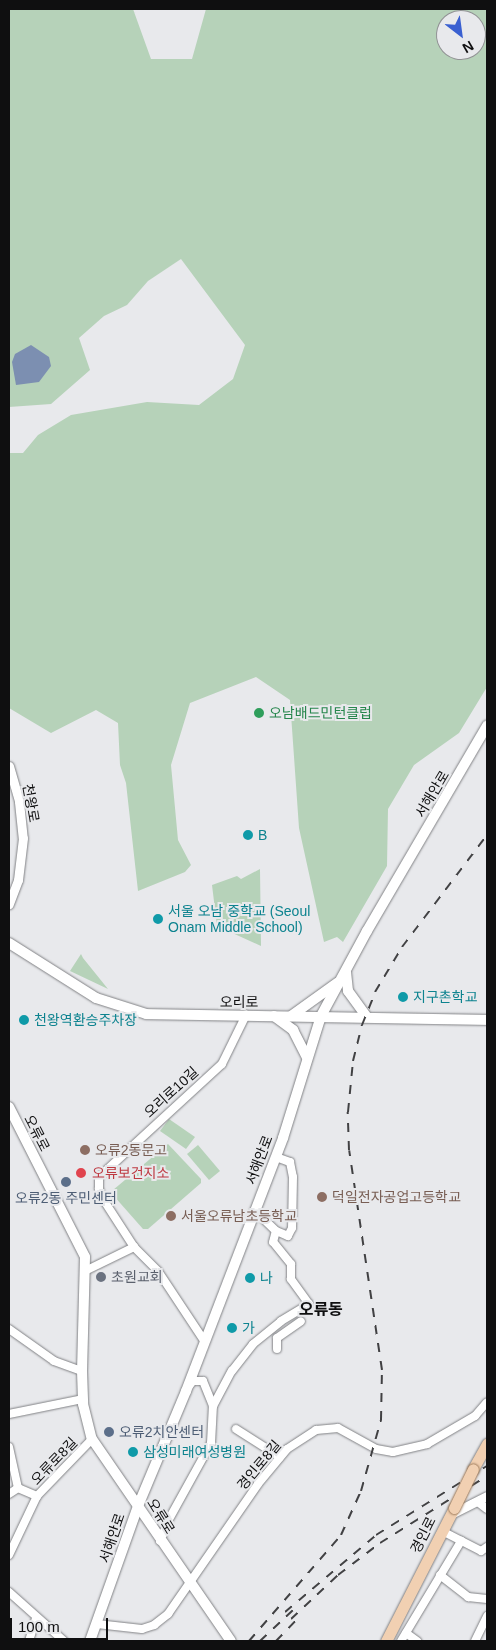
<!DOCTYPE html>
<html>
<head>
<meta charset="utf-8">
<style>
  body { margin:0 }
  #map { position:relative; width:496px; height:1650px; overflow:hidden; background:#e8e9ec; font-family:Arial,"Noto Sans KR",sans-serif }
  div>[style] { position:absolute }
  [style*='--x'] { left:calc(var(--x)*1px); top:calc(var(--y)*1px); width:calc(var(--w)*1px); rotate:calc(var(--a)*1deg) }
  .green>* { inset:0; background:#b6d2b9 }
  .water>* { inset:0; background:#7c8fb1 }
  .roads { filter:drop-shadow(0 0 1px #818285) drop-shadow(0 0 1px #818285) }
  .minor>* { height:8px; margin:-4px; padding:0 4px; transform-origin:4px; border-radius:4px; background:#fff }
  .tertiary>* { height:9px; margin:-4.5px; padding:0 4.5px; transform-origin:4.5px; border-radius:4.5px; background:#fff }
  .secondary>* { height:10px; margin:-5px; padding:0 5px; transform-origin:5px; border-radius:5px; background:#fff }
  .primary>* { height:11px; margin:-5.5px; padding:0 5.5px; transform-origin:5.5px; border-radius:5.5px; background:#f1d0b2 }
  .rail>* { height:2px; margin-top:-1px; transform-origin:0; background:repeating-linear-gradient(90deg,#414143 0 9px,transparent 0 18px) }
  .bridges { filter:drop-shadow(0 0 1px #9b7858) drop-shadow(0 0 1px #9b7858) }
  .primary-bridge>* { height:11px; margin:-5.5px; padding:0 5.5px; transform-origin:5.5px; border-radius:5.5px; background:#f1d0b2 }
  .dots>* { width:14px; height:14px; translate:-50% -50%; box-sizing:border-box; border:2px solid #e8e9ec; border-radius:50% }
  span { translate:-50% -50%; white-space:nowrap; text-align:center; line-height:1.15; -webkit-text-stroke:4px #e8e9ec; paint-order:stroke }
  .leisure-label { font-size:14px; color:#27864d }
  .left { translate:0 -50%; text-align:left }
  .street-label { font-size:14px; color:#0f0f10 }
  .culture-label { font-size:14px; color:#0d838f }
  .education-label { font-size:14px; color:#785e54 }
  .health-label { font-size:14px; color:#be3a42 }
  .service-label { font-size:14px; color:#4e5e75 }
  .worship-label { font-size:14px; color:#5b616d }
  .quarter-label { font-size:16px; color:#0f0f10; font-weight:700 }
  .frame { position:absolute; inset:0; border:10px solid #0f0f10; pointer-events:none }
  .north { position:absolute; left:436px; top:10px; width:50px; height:50px; box-sizing:border-box; background:#e8e9ec; border:1px solid #919294; border-radius:50%; rotate:150deg; font-size:14px; font-weight:700; line-height:20px; text-align:center; color:#0f0f10 }
  .north::after { content:''; display:block; margin:auto; width:18px; height:22px; background:#3a60d1; clip-path:polygon(50% 0,100% 100%,50% 72%,0 100%) }
  .scale { position:absolute; left:10px; top:1618px; width:98px; height:22px; box-sizing:border-box; border:2px solid #0f0f10; border-top:0; padding-left:6px; font-size:15px; line-height:18px; white-space:nowrap; color:#0f0f10; -webkit-text-stroke:4px #e8e9ec; paint-order:stroke }
</style>
</head>
<body>
<div id="map">
  <div class="green">
    <div style="clip-path:polygon(evenodd,9px 9px,133px 9px,151px 59px,192px 59px,206px 9px,487px 9px,487px 687px,459px 733px,414px 765px,388px 809px,387px 866px,343px 942px,337px 937px,324px 942px,299px 828px,290px 700px,256px 677px,190px 703px,171px 765px,178px 840px,191px 865px,185px 872px,138px 891px,126px 783px,120px 765px,118px 723px,96px 710px,51px 733px,9px 708px,9px 453px,23px 453px,38px 435px,71px 415px,147px 402px,199px 405px,233px 379px,245px 345px,181px 259px,148px 281px,127px 305px,104px 316px,79px 338px,90px 370px,51px 404px,9px 407px,9px 9px,446px 20px,476px 20px,476px 50px,446px 50px,446px 20px)"></div>
    <div style="clip-path:polygon(260px 869px,261px 946px,217px 926px,212px 885px,237px 876px,241px 879px)"></div>
    <div style="clip-path:polygon(81px 954px,83px 958px,108px 989px,70px 971px)"></div>
    <div style="clip-path:polygon(169px 1119px,195px 1137px,186px 1149px,160px 1131px)"></div>
    <div style="clip-path:polygon(168px 1144px,201px 1179px,201px 1183px,148px 1229px,143px 1229px,113px 1195px,113px 1190px)"></div>
    <div style="clip-path:polygon(198px 1145px,220px 1171px,209px 1180px,187px 1154px)"></div>
  </div>
  <div class="water">
    <div style="clip-path:polygon(31px 345px,49px 357px,51px 366px,39px 382px,16px 385px,12px 362px,15px 354px)"></div>
  </div>
  <div class="roads">
    <div class="minor">
      <div style="--x:276;--y:1157;--w:15;--a:20"></div>
      <div style="--x:290;--y:1162;--w:15;--a:79"></div>
      <div style="--x:293;--y:1177;--w:51;--a:91.1"></div>
      <div style="--x:292;--y:1228;--w:9;--a:117"></div>
      <div style="--x:288;--y:1236;--w:13;--a:-157"></div>
      <div style="--x:85;--y:1271;--w:55;--a:-26.1"></div>
      <div style="--x:9;--y:1329;--w:55;--a:35.4"></div>
      <div style="--x:54;--y:1361;--w:30;--a:20"></div>
      <div style="--x:205;--y:1342;--w:85;--a:-123.5"></div>
      <div style="--x:158;--y:1271;--w:34;--a:-135"></div>
      <div style="--x:134;--y:1247;--w:57;--a:-122.9"></div>
      <div style="--x:103;--y:1199;--w:11;--a:-112"></div>
      <div style="--x:99;--y:1189;--w:12;--a:-90"></div>
      <div style="--x:99;--y:1177;--w:167;--a:-42.6"></div>
      <div style="--x:222;--y:1064;--w:55;--a:-63.9"></div>
      <div style="--x:277;--y:1349;--w:11;--a:-90"></div>
      <div style="--x:277;--y:1338;--w:29;--a:-35"></div>
      <div style="--x:189;--y:1386;--w:6;--a:-51"></div>
      <div style="--x:193;--y:1381;--w:10;--a:0"></div>
      <div style="--x:203;--y:1381;--w:27;--a:68"></div>
      <div style="--x:213;--y:1406;--w:40;--a:-62"></div>
      <div style="--x:232;--y:1371;--w:34;--a:-52"></div>
      <div style="--x:253;--y:1344;--w:36;--a:-39"></div>
      <div style="--x:281;--y:1321;--w:33;--a:-31"></div>
      <div style="--x:309;--y:1304;--w:31;--a:-126"></div>
      <div style="--x:291;--y:1279;--w:15;--a:-90"></div>
      <div style="--x:291;--y:1264;--w:28;--a:-129"></div>
      <div style="--x:273;--y:1242;--w:11;--a:-75"></div>
      <div style="--x:276;--y:1231;--w:29;--a:-136"></div>
      <div style="--x:9;--y:1414;--w:76;--a:-11.5"></div>
      <div style="--x:236;--y:1429;--w:52;--a:32.5"></div>
      <div style="--x:9;--y:1447;--w:42;--a:77.6"></div>
      <div style="--x:9;--y:1494;--w:11;--a:-34"></div>
      <div style="--x:18;--y:1488;--w:21;--a:23"></div>
      <div style="--x:478;--y:1502;--w:11;--a:38"></div>
      <div style="--x:442;--y:1531;--w:44;--a:27.1"></div>
      <div style="--x:481;--y:1551;--w:7;--a:-34"></div>
      <div style="--x:160;--y:1541;--w:22;--a:-68"></div>
      <div style="--x:168;--y:1521;--w:89;--a:-61.1"></div>
      <div style="--x:211;--y:1443;--w:37;--a:-87"></div>
      <div style="--x:9;--y:1555;--w:65;--a:-64.6"></div>
      <div style="--x:37;--y:1496;--w:79;--a:-46"></div>
      <div style="--x:440;--y:1575;--w:36;--a:38"></div>
      <div style="--x:468;--y:1597;--w:19;--a:6"></div>
      <div style="--x:9;--y:1592;--w:74;--a:41.7"></div>
      <div style="--x:97;--y:1624;--w:45;--a:6.3"></div>
      <div style="--x:142;--y:1629;--w:13;--a:-18"></div>
      <div style="--x:154;--y:1625;--w:18;--a:-38"></div>
      <div style="--x:168;--y:1614;--w:158;--a:-55.3"></div>
      <div style="--x:258;--y:1484;--w:45;--a:-50.4"></div>
      <div style="--x:287;--y:1449;--w:35;--a:-33"></div>
      <div style="--x:316;--y:1430;--w:22;--a:-5"></div>
      <div style="--x:338;--y:1428;--w:43;--a:28.9"></div>
      <div style="--x:376;--y:1449;--w:17;--a:10"></div>
      <div style="--x:393;--y:1452;--w:35;--a:-13"></div>
      <div style="--x:427;--y:1444;--w:56;--a:-30.3"></div>
      <div style="--x:475;--y:1416;--w:18;--a:-49"></div>
      <div style="--x:406;--y:1633;--w:14;--a:36"></div>
      <div style="--x:29;--y:1641;--w:24;--a:-73"></div>
      <div style="--x:401;--y:1641;--w:117;--a:-59"></div>
      <div style="--x:475;--y:1641;--w:28;--a:-64"></div>
    </div>
    <div class="tertiary">
      <div style="--x:9;--y:766;--w:37;--a:74"></div>
      <div style="--x:19;--y:802;--w:36;--a:84"></div>
      <div style="--x:23;--y:838;--w:42;--a:96.8"></div>
      <div style="--x:18;--y:880;--w:26;--a:111"></div>
      <div style="--x:451;--y:1514;--w:40;--a:-26.6"></div>
    </div>
    <div class="secondary">
      <div style="--x:9;--y:943;--w:103;--a:32.3"></div>
      <div style="--x:96;--y:998;--w:52;--a:17.7"></div>
      <div style="--x:146;--y:1014;--w:341;--a:1"></div>
      <div style="--x:346;--y:972;--w:19;--a:84"></div>
      <div style="--x:348;--y:991;--w:32;--a:54"></div>
      <div style="--x:274;--y:1016;--w:24;--a:36"></div>
      <div style="--x:293;--y:1030;--w:31;--a:63"></div>
      <div style="--x:291;--y:1016;--w:57;--a:-35.7"></div>
      <div style="--x:9;--y:1107;--w:168;--a:63.1"></div>
      <div style="--x:85;--y:1257;--w:114;--a:91.5"></div>
      <div style="--x:82;--y:1371;--w:33;--a:88"></div>
      <div style="--x:83;--y:1404;--w:36;--a:76"></div>
      <div style="--x:92;--y:1439;--w:245;--a:55.5"></div>
      <div style="--x:90;--y:1641;--w:143;--a:-70.4"></div>
      <div style="--x:138;--y:1506;--w:125;--a:-67.3"></div>
      <div style="--x:186;--y:1391;--w:271;--a:-69"></div>
      <div style="--x:283;--y:1138;--w:128;--a:-72.7"></div>
      <div style="--x:321;--y:1016;--w:97;--a:-61.6"></div>
      <div style="--x:367;--y:931;--w:238;--a:-59.7"></div>
    </div>
    <div class="primary">
      <div style="--x:473;--y:1469;--w:29;--a:-61"></div>
      <div style="--x:386;--y:1641;--w:149;--a:-62.9"></div>
    </div>
  </div>
  <div class="rail">
    <div style="--x:285;--y:1612;--w:119;--a:-40.2"></div>
    <div style="--x:376;--y:1535;--w:131;--a:-31.9"></div>
    <div style="--x:291;--y:1619;--w:64;--a:-43.1"></div>
    <div style="--x:338;--y:1575;--w:53;--a:-37.3"></div>
    <div style="--x:380;--y:1543;--w:126;--a:-32.1"></div>
    <div style="--x:249;--y:1641;--w:140;--a:-49"></div>
    <div style="--x:341;--y:1535;--w:48;--a:-65.6"></div>
    <div style="--x:361;--y:1491;--w:74;--a:-74.3"></div>
    <div style="--x:381;--y:1420;--w:50;--a:-88.9"></div>
    <div style="--x:382;--y:1370;--w:222;--a:-98.5"></div>
    <div style="--x:349;--y:1150;--w:38;--a:-92"></div>
    <div style="--x:348;--y:1112;--w:51;--a:-84.4"></div>
    <div style="--x:353;--y:1061;--w:37;--a:-76"></div>
    <div style="--x:362;--y:1025;--w:35;--a:-68"></div>
    <div style="--x:375;--y:992;--w:52;--a:-59"></div>
    <div style="--x:402;--y:947;--w:141;--a:-52.8"></div>
    <div style="--x:260;--y:1641;--w:45;--a:-43.2"></div>
    <div style="--x:276;--y:1641;--w:35;--a:-46"></div>
  </div>
  <div class="bridges">
    <div class="primary-bridge">
      <div style="--x:454;--y:1508;--w:43;--a:-64"></div>
    </div>
  </div>
  <div class="dots">
    <div style="left:259px;top:713px;background:#2e9e5b"></div>
    <div style="left:248px;top:835px;background:#0f9aa8"></div>
    <div style="left:158px;top:919px;background:#0f9aa8"></div>
    <div style="left:403px;top:997px;background:#0f9aa8"></div>
    <div style="left:24px;top:1020px;background:#0f9aa8"></div>
    <div style="left:85px;top:1150px;background:#8d6e63"></div>
    <div style="left:81px;top:1173px;background:#e0444e"></div>
    <div style="left:66px;top:1182px;background:#5c6f8a"></div>
    <div style="left:322px;top:1197px;background:#8d6e63"></div>
    <div style="left:171px;top:1216px;background:#8d6e63"></div>
    <div style="left:101px;top:1277px;background:#6b7280"></div>
    <div style="left:250px;top:1278px;background:#0f9aa8"></div>
    <div style="left:232px;top:1328px;background:#0f9aa8"></div>
    <div style="left:109px;top:1432px;background:#5c6f8a"></div>
    <div style="left:133px;top:1452px;background:#0f9aa8"></div>
  </div>
  <div class="leisure-label">
    <span class="left" style="left:269px;top:713px">오남배드민턴클럽</span>
  </div>
  <div class="street-label">
    <span style="left:432px;top:794px;rotate:-59deg">서해안로</span>
    <span style="left:31px;top:803px;rotate:80deg">천왕로</span>
    <span style="left:239px;top:1002px">오리로</span>
    <span style="left:171px;top:1092px;rotate:-42deg">오리로10길</span>
    <span style="left:37px;top:1133px;rotate:63deg">오류로</span>
    <span style="left:259px;top:1160px;rotate:-69deg">서해안로</span>
    <span style="left:54px;top:1461px;rotate:-46deg">오류로8길</span>
    <span style="left:259px;top:1465px;rotate:-50deg">경인로8길</span>
    <span style="left:161px;top:1516px;rotate:58deg">오류로</span>
    <span style="left:423px;top:1535px;rotate:-63deg">경인로</span>
    <span style="left:112px;top:1538px;rotate:-71deg">서해안로</span>
  </div>
  <div class="culture-label">
    <span class="left" style="left:258px;top:835px">B</span>
    <span class="left" style="left:168px;top:919px">서울 오남 중학교 (Seoul<br>Onam Middle School)</span>
    <span class="left" style="left:413px;top:997px">지구촌학교</span>
    <span class="left" style="left:34px;top:1020px">천왕역환승주차장</span>
    <span class="left" style="left:260px;top:1278px">나</span>
    <span class="left" style="left:242px;top:1328px">가</span>
    <span class="left" style="left:143px;top:1452px">삼성미래여성병원</span>
  </div>
  <div class="education-label">
    <span class="left" style="left:95px;top:1150px">오류2동문고</span>
    <span class="left" style="left:332px;top:1197px">덕일전자공업고등학교</span>
    <span class="left" style="left:181px;top:1216px">서울오류남초등학교</span>
  </div>
  <div class="health-label">
    <span class="left" style="left:92px;top:1173px">오류보건지소</span>
  </div>
  <div class="service-label">
    <span style="left:66px;top:1198px">오류2동 주민센터</span>
    <span class="left" style="left:119px;top:1432px">오류2치안센터</span>
  </div>
  <div class="worship-label">
    <span class="left" style="left:111px;top:1277px">초원교회</span>
  </div>
  <div class="quarter-label">
    <span style="left:321px;top:1310px">오류동</span>
  </div>
  <div class="frame"></div>
  <div class="north">N</div>
  <div class="scale">100 m</div>
</div>
</body>
</html>
